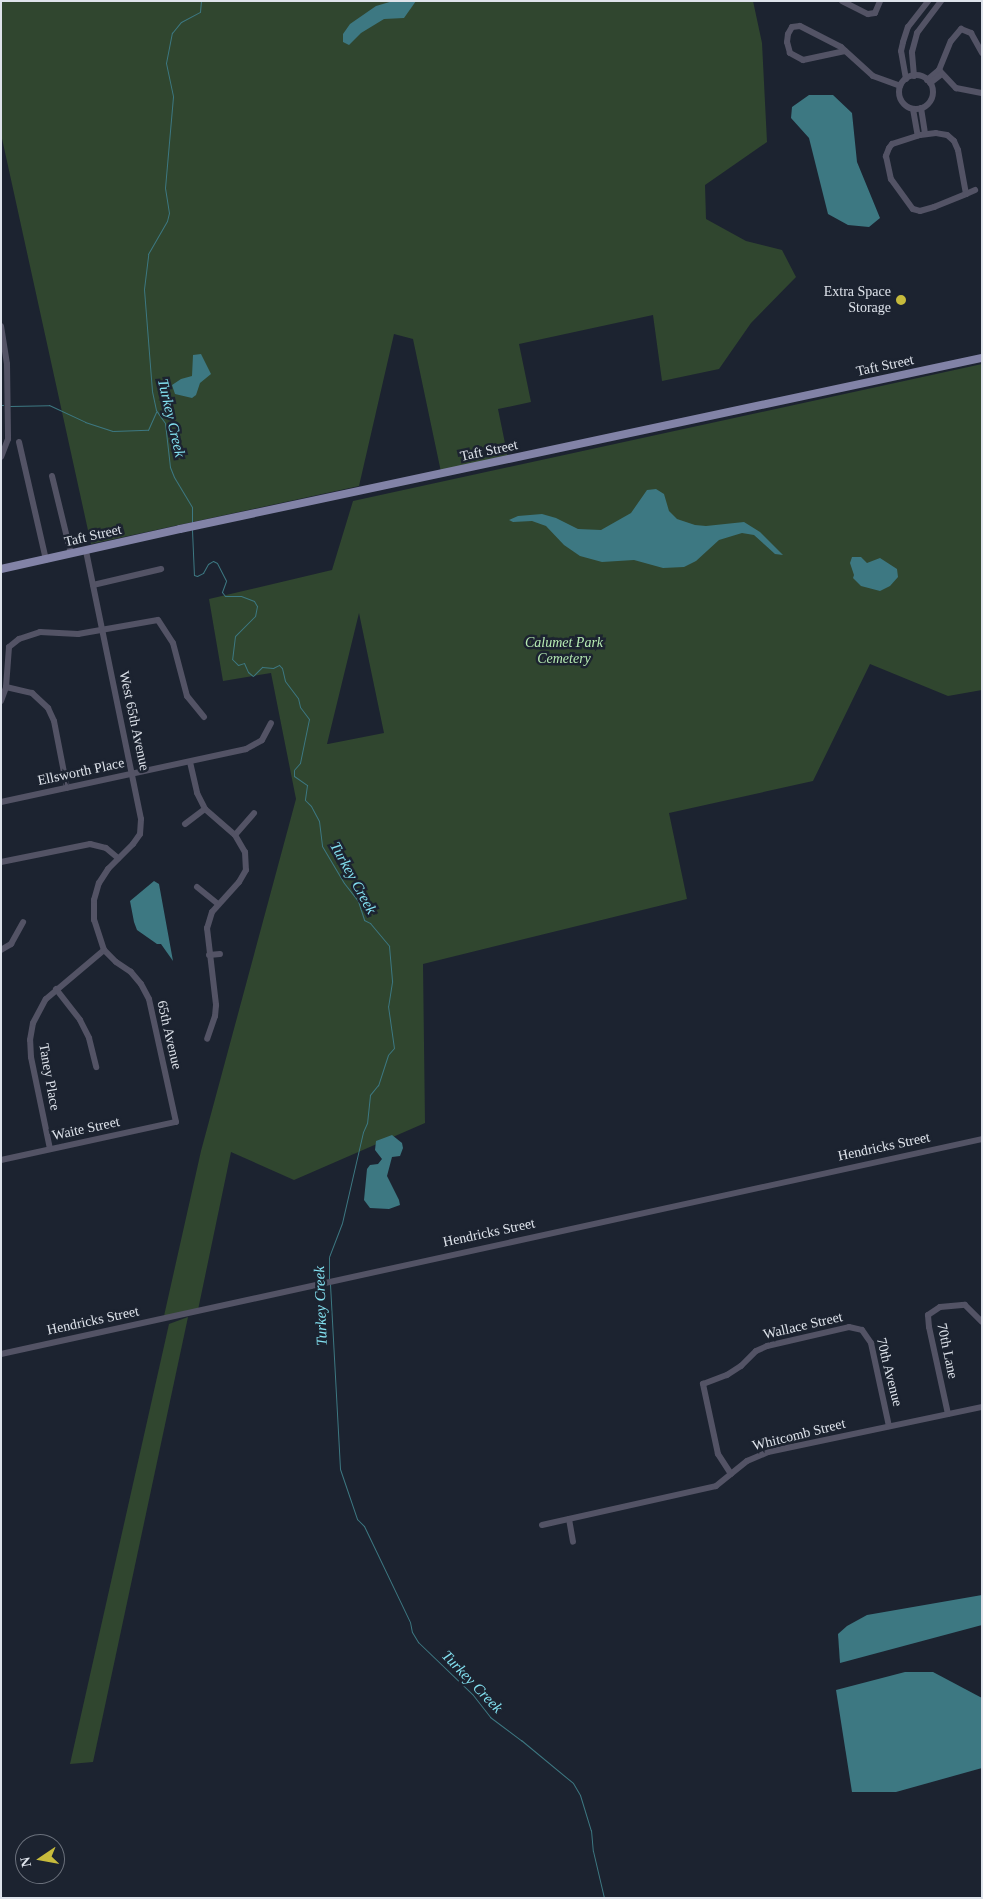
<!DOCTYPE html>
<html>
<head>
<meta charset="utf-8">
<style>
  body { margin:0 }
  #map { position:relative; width:983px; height:1899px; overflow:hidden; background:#1c2330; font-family:"Times New Roman",serif }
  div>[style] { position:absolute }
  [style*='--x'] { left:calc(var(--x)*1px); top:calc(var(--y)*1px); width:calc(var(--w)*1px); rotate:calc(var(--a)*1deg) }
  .green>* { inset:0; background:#30462f }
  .water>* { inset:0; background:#3d7882 }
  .stream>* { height:1px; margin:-0.5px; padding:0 0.5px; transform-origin:0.5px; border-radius:0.5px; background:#3d7882 }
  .minor>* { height:6px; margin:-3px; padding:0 3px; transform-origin:3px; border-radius:3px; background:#535365 }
  .minor>.ring { margin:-3px; padding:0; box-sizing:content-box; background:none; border:6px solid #535365; border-radius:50% }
  .major>* { height:8px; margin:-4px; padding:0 4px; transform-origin:4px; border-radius:4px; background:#8283a7 }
  .dots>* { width:14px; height:14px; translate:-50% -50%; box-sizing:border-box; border:2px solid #1c2330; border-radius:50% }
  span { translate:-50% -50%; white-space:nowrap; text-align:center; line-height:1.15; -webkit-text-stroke:5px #1c2330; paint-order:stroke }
  .poi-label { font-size:14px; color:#dee3eb }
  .right { translate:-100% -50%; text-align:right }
  .street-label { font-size:14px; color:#dee3eb }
  .park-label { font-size:14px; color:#b6ebb3; font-style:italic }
  .water-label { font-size:15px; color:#84e3f3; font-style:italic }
  .frame { position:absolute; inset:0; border:2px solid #dee3eb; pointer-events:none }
  .north { position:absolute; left:15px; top:1834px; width:50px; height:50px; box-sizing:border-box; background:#1c2330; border:1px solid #6a707b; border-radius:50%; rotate:258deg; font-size:14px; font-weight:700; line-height:20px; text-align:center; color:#dee3eb }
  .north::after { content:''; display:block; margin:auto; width:18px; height:22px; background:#c7bb3c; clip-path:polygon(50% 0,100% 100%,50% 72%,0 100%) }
</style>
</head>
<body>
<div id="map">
  <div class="green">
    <div style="clip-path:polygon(1px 1px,753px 1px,762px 43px,767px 142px,705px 185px,706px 219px,746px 241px,782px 250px,796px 277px,751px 323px,719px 369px,662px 381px,653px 315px,519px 344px,531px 402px,498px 409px,508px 458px,441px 472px,413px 339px,394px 334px,359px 486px,91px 544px,1px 134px)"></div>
    <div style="clip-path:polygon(evenodd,982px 364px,982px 690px,948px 696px,870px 664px,813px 781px,669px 813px,687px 899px,423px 964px,425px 1123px,294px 1180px,231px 1152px,198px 1310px,164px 1316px,201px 1151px,296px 799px,271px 673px,223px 681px,209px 599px,332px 570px,353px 501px,982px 364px,359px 613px,384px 733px,328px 744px,327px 744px,359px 613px)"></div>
    <div style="clip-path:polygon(188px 1317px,93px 1762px,70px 1764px,169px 1324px)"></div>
  </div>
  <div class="water">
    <div style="clip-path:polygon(393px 1px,416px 1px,404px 18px,384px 19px,361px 33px,349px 45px,343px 42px,343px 34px,350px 24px,376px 6px)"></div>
    <div style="clip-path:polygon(809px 95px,833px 95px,852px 113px,857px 162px,880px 218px,869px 227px,848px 225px,828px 214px,809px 138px,791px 118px,792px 107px)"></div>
    <div style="clip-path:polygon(201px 354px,211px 374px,200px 383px,196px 395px,192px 398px,175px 394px,172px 385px,181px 379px,192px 376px,193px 355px)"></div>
    <div style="clip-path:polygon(656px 489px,664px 494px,669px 511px,677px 519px,695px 525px,706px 526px,744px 522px,760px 532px,783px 555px,775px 554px,754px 535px,742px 533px,719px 540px,696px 561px,684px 567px,663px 568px,634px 560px,602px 562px,580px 556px,564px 545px,546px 526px,532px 521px,513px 522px,509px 520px,518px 516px,542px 514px,556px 518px,578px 529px,601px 530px,631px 513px,647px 490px)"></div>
    <div style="clip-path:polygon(852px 557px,861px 557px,867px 563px,880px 558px,897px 569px,898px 577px,890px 586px,880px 591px,861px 586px,853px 578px,854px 575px,850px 563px)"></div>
    <div style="clip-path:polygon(154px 881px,159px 884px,173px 961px,161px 944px,157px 944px,137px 930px,134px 922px,130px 901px)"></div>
    <div style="clip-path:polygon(392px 1135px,402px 1143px,403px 1148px,400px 1156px,392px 1157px,387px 1176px,399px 1200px,400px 1205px,389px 1209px,370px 1208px,364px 1200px,367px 1169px,370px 1165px,378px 1164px,382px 1159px,375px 1150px,376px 1141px)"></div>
    <div style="clip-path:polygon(982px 1595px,982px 1625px,840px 1663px,838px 1634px,847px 1626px,867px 1615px)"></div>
    <div style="clip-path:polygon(905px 1672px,933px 1672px,982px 1698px,982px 1768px,896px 1792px,852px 1792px,836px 1690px)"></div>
  </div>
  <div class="stream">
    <div style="--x:1;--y:405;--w:2;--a:0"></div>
    <div style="--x:10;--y:406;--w:39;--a:-1"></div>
    <div style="--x:49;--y:405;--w:40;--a:25"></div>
    <div style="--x:85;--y:422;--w:29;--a:18"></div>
    <div style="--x:113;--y:431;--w:35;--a:-2"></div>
    <div style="--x:148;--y:430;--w:20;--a:-66"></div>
    <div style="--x:192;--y:523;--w:16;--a:-90"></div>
    <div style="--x:192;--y:507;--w:35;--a:-121"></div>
    <div style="--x:174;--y:477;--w:11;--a:-112"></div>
    <div style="--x:170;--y:467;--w:44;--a:-96.5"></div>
    <div style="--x:165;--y:423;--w:16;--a:-125"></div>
    <div style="--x:156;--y:410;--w:19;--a:-102"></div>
    <div style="--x:152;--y:391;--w:102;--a:-94.5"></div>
    <div style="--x:144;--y:289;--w:35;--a:-83"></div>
    <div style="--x:148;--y:254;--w:38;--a:-60"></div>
    <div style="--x:167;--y:221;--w:8;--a:-76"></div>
    <div style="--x:169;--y:213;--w:25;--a:-99"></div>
    <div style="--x:165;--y:188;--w:92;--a:-85"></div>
    <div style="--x:173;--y:96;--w:34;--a:-102"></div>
    <div style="--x:166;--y:63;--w:31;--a:-79"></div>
    <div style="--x:172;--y:33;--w:14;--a:-51"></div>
    <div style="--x:181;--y:22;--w:21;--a:-28"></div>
    <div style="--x:200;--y:12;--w:11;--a:-85"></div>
    <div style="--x:192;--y:530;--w:45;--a:87.5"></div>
    <div style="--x:194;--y:575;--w:3;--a:18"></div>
    <div style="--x:197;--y:576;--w:7;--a:-27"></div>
    <div style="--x:203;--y:573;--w:10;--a:-61"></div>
    <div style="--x:208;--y:564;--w:6;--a:-31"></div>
    <div style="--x:213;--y:561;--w:4;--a:27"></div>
    <div style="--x:217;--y:563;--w:20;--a:63"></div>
    <div style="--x:226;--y:581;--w:12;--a:110"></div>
    <div style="--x:222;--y:592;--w:5;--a:53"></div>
    <div style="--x:225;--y:596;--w:16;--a:0"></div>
    <div style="--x:241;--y:596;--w:14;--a:21"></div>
    <div style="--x:254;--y:601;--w:6;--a:59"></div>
    <div style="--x:257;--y:606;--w:10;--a:101"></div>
    <div style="--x:255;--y:616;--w:28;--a:135"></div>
    <div style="--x:235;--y:636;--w:23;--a:97"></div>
    <div style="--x:232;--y:659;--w:8;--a:45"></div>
    <div style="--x:238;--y:665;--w:6;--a:-18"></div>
    <div style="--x:244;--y:663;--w:10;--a:66"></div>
    <div style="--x:248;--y:672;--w:6;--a:39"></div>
    <div style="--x:253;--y:676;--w:13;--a:-45"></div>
    <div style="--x:262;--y:667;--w:11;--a:5"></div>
    <div style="--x:273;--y:668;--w:7;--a:-27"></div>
    <div style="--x:279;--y:665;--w:4;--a:45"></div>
    <div style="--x:282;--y:668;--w:13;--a:77"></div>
    <div style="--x:285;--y:681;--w:21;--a:53"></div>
    <div style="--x:298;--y:698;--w:9;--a:77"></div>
    <div style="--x:300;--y:707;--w:15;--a:53"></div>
    <div style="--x:309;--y:719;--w:45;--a:101.6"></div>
    <div style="--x:300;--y:763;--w:9;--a:131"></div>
    <div style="--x:294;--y:770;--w:6;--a:90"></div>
    <div style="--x:294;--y:776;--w:16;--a:35"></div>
    <div style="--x:307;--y:785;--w:15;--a:98"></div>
    <div style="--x:305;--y:800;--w:8;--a:45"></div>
    <div style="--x:311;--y:806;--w:17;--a:62"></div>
    <div style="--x:319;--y:821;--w:25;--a:83"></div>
    <div style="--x:322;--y:846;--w:43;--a:59.3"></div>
    <div style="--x:344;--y:883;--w:23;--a:52"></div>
    <div style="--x:358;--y:901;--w:20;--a:72"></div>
    <div style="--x:364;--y:920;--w:7;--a:27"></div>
    <div style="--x:370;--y:923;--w:30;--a:50"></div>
    <div style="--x:389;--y:946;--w:36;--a:85"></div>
    <div style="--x:392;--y:982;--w:24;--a:99"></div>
    <div style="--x:388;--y:1006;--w:42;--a:81.9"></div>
    <div style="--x:394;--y:1048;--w:9;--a:131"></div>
    <div style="--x:388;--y:1055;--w:32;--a:108"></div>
    <div style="--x:378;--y:1085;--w:13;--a:129"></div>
    <div style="--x:370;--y:1095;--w:28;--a:96"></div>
    <div style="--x:367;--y:1123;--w:10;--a:114"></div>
    <div style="--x:363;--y:1132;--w:93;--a:103"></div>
    <div style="--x:342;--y:1223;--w:36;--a:111"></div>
    <div style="--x:329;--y:1257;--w:23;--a:90"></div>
    <div style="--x:330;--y:1284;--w:185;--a:86.9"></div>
    <div style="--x:340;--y:1469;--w:53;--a:71.2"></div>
    <div style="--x:357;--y:1519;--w:10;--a:45"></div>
    <div style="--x:364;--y:1526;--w:106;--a:64.4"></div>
    <div style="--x:410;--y:1622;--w:10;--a:79"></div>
    <div style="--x:412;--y:1632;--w:12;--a:59"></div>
    <div style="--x:418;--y:1642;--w:76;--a:43.9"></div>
    <div style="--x:473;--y:1695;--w:28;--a:52"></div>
    <div style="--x:490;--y:1717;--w:39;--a:37"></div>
    <div style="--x:521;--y:1740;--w:67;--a:39.6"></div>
    <div style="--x:573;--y:1783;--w:14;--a:60"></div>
    <div style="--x:580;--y:1795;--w:37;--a:73"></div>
    <div style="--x:591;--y:1830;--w:21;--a:85"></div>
    <div style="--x:593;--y:1851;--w:48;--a:76.8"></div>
  </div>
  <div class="minor">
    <div style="--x:842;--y:1;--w:29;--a:27"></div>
    <div style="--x:868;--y:14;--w:7;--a:-8"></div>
    <div style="--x:875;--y:13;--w:13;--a:-67"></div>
    <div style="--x:845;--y:51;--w:43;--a:167.9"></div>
    <div style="--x:803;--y:60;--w:15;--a:-152"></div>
    <div style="--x:790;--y:53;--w:11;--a:-105"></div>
    <div style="--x:787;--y:42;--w:8;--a:-83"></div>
    <div style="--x:788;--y:34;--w:8;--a:-60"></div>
    <div style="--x:792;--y:27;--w:8;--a:-7"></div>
    <div style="--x:800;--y:26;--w:46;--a:27.1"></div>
    <div style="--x:841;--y:47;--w:43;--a:42.2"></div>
    <div style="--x:873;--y:76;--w:29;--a:20"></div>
    <div style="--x:939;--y:70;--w:25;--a:47"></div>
    <div style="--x:956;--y:88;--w:26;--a:11"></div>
    <div class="ring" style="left:899px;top:75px;width:28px;height:28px"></div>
    <div style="--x:914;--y:76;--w:24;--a:-95"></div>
    <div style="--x:912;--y:52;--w:20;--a:-75"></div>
    <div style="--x:917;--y:33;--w:40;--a:-53"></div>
    <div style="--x:906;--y:79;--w:28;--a:-100"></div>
    <div style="--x:901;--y:51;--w:9;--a:-77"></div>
    <div style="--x:903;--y:42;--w:16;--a:-72"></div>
    <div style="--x:908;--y:27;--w:33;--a:-52"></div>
    <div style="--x:927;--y:80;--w:16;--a:-40"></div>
    <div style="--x:939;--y:70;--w:31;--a:-68"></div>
    <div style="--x:951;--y:41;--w:16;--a:-50"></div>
    <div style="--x:961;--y:29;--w:11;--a:22"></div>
    <div style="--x:971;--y:33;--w:23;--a:61"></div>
    <div style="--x:930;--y:83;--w:15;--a:-37"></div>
    <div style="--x:921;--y:108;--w:26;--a:81"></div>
    <div style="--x:913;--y:109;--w:27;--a:80"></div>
    <div style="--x:966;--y:194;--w:45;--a:-100.3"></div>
    <div style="--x:958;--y:150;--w:10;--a:-114"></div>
    <div style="--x:954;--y:141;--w:9;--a:-139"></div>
    <div style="--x:947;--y:135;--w:11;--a:-170"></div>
    <div style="--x:936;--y:133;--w:16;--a:173"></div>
    <div style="--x:920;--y:135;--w:29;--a:162"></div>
    <div style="--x:892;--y:144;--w:5;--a:127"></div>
    <div style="--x:889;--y:148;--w:9;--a:111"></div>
    <div style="--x:886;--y:156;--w:24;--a:78"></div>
    <div style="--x:891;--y:179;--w:37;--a:54"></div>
    <div style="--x:913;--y:209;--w:7;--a:16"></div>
    <div style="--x:920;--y:211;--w:15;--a:-16"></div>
    <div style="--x:934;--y:207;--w:35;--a:-22"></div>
    <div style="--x:966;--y:194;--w:10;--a:-24"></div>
    <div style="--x:1;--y:326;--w:38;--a:81"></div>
    <div style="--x:7;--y:364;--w:75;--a:89.2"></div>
    <div style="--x:8;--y:439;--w:19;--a:111"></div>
    <div style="--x:19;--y:442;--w:121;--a:77.1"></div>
    <div style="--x:52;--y:476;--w:80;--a:76.3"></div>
    <div style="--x:93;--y:585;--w:70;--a:-13.2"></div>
    <div style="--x:6;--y:687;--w:27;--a:13"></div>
    <div style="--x:32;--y:693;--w:22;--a:43"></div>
    <div style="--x:48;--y:708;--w:14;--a:65"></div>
    <div style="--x:54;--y:721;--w:68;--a:79"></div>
    <div style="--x:1;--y:701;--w:15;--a:-70"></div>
    <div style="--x:6;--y:687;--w:40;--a:-85.7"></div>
    <div style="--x:9;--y:647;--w:13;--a:-39"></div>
    <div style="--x:19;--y:639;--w:22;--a:-18"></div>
    <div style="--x:40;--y:632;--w:38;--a:3"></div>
    <div style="--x:78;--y:634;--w:81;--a:-9.9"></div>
    <div style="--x:158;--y:620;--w:27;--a:57"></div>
    <div style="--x:173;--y:643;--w:55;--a:75.2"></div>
    <div style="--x:187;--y:696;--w:27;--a:51"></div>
    <div style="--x:190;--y:762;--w:32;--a:77"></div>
    <div style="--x:197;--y:793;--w:18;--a:63"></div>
    <div style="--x:205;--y:809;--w:40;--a:41"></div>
    <div style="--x:235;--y:835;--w:20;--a:60"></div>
    <div style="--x:245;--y:852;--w:18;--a:87"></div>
    <div style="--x:246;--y:870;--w:14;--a:120"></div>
    <div style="--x:239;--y:882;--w:40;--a:132"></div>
    <div style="--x:212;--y:912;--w:17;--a:107"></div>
    <div style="--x:207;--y:928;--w:78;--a:83.3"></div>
    <div style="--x:216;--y:1005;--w:11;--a:95"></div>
    <div style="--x:215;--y:1016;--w:24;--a:109"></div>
    <div style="--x:1;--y:802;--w:251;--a:-12.2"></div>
    <div style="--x:246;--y:749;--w:18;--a:-29"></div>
    <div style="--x:262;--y:740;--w:19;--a:-62"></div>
    <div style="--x:185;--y:824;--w:25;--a:-37"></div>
    <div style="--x:235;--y:835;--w:29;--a:-49"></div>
    <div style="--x:1;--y:862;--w:91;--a:-11.4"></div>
    <div style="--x:90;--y:844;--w:16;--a:14"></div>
    <div style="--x:106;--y:848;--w:16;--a:40"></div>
    <div style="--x:197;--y:887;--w:27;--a:39"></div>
    <div style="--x:1;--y:950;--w:12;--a:-31"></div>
    <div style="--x:11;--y:944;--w:25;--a:-61"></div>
    <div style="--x:209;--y:955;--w:11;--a:-5"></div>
    <div style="--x:56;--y:989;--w:39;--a:52"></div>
    <div style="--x:80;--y:1020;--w:20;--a:63"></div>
    <div style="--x:89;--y:1038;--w:30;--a:76"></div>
    <div style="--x:50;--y:1149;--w:94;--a:-101.7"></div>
    <div style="--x:31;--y:1057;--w:17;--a:-93"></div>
    <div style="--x:30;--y:1040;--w:17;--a:-80"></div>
    <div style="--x:33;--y:1023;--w:27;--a:-62"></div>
    <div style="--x:46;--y:999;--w:76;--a:-40.2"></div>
    <div style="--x:1;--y:1160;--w:179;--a:-12.3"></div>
    <div style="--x:176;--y:1122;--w:126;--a:-102.4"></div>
    <div style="--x:149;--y:999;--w:17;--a:-118"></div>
    <div style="--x:141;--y:984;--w:16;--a:-130"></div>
    <div style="--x:131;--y:972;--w:18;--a:-146"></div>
    <div style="--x:116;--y:962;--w:17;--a:-135"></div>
    <div style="--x:104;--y:950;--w:32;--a:-108"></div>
    <div style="--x:94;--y:920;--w:20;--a:-90"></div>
    <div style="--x:94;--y:900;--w:18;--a:-74"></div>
    <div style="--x:99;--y:883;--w:17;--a:-57"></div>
    <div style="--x:108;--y:869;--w:35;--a:-45"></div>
    <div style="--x:133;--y:844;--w:12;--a:-55"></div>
    <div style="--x:140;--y:834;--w:15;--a:-86"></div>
    <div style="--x:141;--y:819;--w:274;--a:-101.6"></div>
    <div style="--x:1;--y:1354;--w:1004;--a:-12.36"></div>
    <div style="--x:948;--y:1414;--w:89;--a:-102.3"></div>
    <div style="--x:929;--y:1327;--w:12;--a:-95"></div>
    <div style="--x:928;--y:1315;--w:14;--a:-34"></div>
    <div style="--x:940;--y:1307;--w:25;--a:-5"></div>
    <div style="--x:965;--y:1305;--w:24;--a:45"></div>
    <div style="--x:731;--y:1474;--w:24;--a:-123"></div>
    <div style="--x:718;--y:1454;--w:72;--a:-102.1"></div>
    <div style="--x:703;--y:1384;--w:26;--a:-21"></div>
    <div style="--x:727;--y:1375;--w:17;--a:-33"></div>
    <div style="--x:741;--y:1366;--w:21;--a:-45"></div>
    <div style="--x:756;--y:1351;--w:12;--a:-24"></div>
    <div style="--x:767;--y:1346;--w:84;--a:-13"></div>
    <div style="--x:849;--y:1327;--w:13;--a:13"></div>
    <div style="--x:862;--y:1330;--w:16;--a:55"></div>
    <div style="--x:871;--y:1343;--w:85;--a:77.8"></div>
    <div style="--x:569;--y:1519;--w:23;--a:80"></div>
    <div style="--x:542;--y:1525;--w:178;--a:-12.6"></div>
    <div style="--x:716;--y:1486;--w:40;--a:-39"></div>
    <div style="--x:747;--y:1461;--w:23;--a:-23"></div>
    <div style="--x:768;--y:1452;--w:219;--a:-11.9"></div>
  </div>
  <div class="major">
    <div style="--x:1;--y:569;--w:183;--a:-12.6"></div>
    <div style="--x:180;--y:529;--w:820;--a:-12.04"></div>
  </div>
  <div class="dots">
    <div style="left:901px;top:300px;background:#c7bb3c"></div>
  </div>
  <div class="poi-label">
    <span class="right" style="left:891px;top:300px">Extra Space<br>Storage</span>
  </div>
  <div class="street-label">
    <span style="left:885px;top:366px;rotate:-12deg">Taft Street</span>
    <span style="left:489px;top:451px;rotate:-12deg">Taft Street</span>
    <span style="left:93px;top:536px;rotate:-13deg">Taft Street</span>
    <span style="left:134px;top:721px;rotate:78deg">West 65th Avenue</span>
    <span style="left:81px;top:772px;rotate:-12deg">Ellsworth Place</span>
    <span style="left:169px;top:1035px;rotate:77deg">65th Avenue</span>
    <span style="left:49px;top:1077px;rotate:80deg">Taney Place</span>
    <span style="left:86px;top:1129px;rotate:-12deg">Waite Street</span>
    <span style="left:884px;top:1147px;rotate:-12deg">Hendricks Street</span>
    <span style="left:489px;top:1233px;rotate:-12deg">Hendricks Street</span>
    <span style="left:93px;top:1321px;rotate:-12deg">Hendricks Street</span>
    <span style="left:803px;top:1326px;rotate:-13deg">Wallace Street</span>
    <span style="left:947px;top:1351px;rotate:78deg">70th Lane</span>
    <span style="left:889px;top:1372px;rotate:76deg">70th Avenue</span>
    <span style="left:799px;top:1435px;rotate:-14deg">Whitcomb Street</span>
  </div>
  <div class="park-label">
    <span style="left:564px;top:651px">Calumet Park<br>Cemetery</span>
  </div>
  <div class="water-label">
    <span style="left:171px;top:418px;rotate:77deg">Turkey Creek</span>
    <span style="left:353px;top:878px;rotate:61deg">Turkey Creek</span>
    <span style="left:321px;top:1306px;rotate:-92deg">Turkey Creek</span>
    <span style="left:472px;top:1682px;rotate:46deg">Turkey Creek</span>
  </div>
  <div class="frame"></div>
  <div class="north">N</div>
</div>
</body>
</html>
